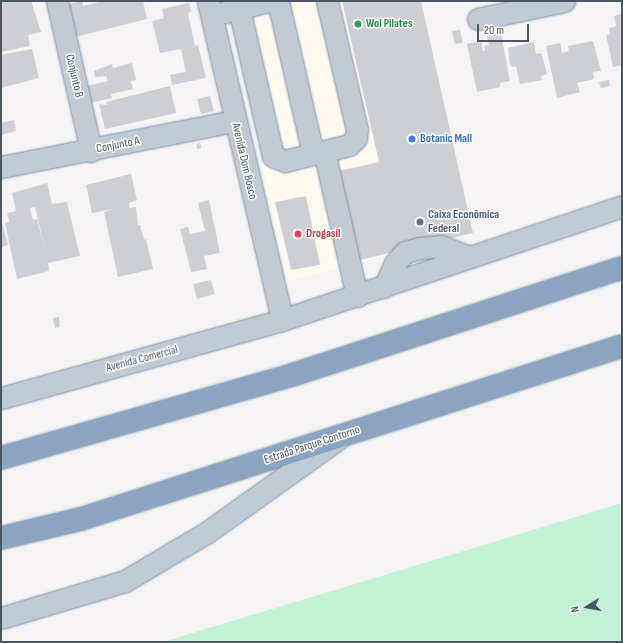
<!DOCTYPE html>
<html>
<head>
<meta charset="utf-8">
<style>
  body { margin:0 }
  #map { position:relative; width:623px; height:643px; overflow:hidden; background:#f5f3f3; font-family:"Sofia Sans Condensed",sans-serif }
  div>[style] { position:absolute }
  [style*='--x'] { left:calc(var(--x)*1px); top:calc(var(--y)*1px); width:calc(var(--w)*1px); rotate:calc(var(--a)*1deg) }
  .commercial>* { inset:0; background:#fdf9ef }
  .green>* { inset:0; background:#c3f1d5 }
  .building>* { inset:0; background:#cdcfd5 }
  .roads { filter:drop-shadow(0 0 1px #7690ad) drop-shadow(0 0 1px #7690ad) }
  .minor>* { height:21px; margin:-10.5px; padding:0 10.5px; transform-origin:10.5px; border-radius:10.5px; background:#c1cad2 }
  .highway>* { height:22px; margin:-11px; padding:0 11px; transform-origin:11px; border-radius:11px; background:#8ba5c1 }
  .dots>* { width:11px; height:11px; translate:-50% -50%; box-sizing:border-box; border:2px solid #fff; border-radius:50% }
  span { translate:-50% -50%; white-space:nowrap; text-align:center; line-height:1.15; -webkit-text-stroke:3px #fff; paint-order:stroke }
  .leisure-label { font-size:12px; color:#27864d; font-weight:700 }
  .left { translate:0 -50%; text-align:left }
  .street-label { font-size:12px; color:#4a5661 }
  .shop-label { font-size:12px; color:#366cbe; font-weight:700 }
  .service-label { font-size:12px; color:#4e5e75; font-weight:700 }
  .health-label { font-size:12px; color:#be3a42; font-weight:700 }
  .frame { position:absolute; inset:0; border:2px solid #4a5661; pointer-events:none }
  .north { position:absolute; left:567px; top:587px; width:40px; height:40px; -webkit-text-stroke:3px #fff; paint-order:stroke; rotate:259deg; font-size:11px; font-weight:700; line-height:16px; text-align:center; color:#4a5661 }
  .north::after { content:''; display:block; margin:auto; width:14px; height:18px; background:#4a5661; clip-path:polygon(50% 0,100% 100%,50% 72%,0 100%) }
  .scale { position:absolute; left:477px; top:24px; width:52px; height:18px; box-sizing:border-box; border:2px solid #4a5661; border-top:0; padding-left:5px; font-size:12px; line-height:14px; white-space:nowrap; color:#4a5661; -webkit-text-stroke:3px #fff; paint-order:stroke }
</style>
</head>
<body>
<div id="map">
  <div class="commercial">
    <div style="clip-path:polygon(227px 1px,421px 1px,473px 233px,287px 281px)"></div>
  </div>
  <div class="green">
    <div style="clip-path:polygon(622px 503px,622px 642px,163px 642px)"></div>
  </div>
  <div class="building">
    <div style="clip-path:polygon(1px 1px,31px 1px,41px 32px,28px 35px,30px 46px,1px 52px)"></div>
    <div style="clip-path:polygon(82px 1px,83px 6px,104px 1px,143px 1px,147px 19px,75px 37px,68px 4px)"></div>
    <div style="clip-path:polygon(342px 1px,421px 1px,473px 233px,356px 261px,335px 172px,379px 162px)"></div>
    <div style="clip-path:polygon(189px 3px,191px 12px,188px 13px,195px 46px,198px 45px,206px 78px,172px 85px,170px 75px,186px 72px,181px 49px,160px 53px,152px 21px,164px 18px,162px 9px)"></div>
    <div style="clip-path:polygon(622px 14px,622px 65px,613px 67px,606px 35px,610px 34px,609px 28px,616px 26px,614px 16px)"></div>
    <div style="clip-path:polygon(460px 30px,463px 43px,455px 44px,452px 31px)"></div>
    <div style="clip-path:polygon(501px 33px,510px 81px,500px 83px,500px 87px,477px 92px,467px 44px,481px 41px,483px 51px,485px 51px,484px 46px,489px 45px,487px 36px)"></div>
    <div style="clip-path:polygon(593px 41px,601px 71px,593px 72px,594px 79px,577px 83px,580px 92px,557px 98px,546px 46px,560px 43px,562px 53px,569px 51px,568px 46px)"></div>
    <div style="clip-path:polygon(534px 42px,536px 54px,541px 53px,547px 74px,541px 76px,542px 80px,520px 84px,516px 66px,512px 67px,510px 64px,508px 48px)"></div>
    <div style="clip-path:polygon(32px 49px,39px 78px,1px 88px,1px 55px)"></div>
    <div style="clip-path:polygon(132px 63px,136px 80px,131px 81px,133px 89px,111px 94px,112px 98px,90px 103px,86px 86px,108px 81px,106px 76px,95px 77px,94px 71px,112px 64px,113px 68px)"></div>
    <div style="clip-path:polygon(609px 80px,610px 86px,601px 88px,599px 82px)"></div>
    <div style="clip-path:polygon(170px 86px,176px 113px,105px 129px,99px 104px,107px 105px,106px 102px)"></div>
    <div style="clip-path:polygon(210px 96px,214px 111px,201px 114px,197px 99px)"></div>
    <div style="clip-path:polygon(14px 120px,16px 131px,1px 135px,1px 123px)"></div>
    <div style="clip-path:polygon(200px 143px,201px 148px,197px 149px,196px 144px)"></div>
    <div style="clip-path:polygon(131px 174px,137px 200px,129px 203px,130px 208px,136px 207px,138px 225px,140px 225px,144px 240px,146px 239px,153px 269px,118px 277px,104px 212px,114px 209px,92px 213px,86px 185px)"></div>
    <div style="clip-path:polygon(evenodd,47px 183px,52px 204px,67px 202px,80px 256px,48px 263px,49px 271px,17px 279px,5px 223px,9px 222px,7px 213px,16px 211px,12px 193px,47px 183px,35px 207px,47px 258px,37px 219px,33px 220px,30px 210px,30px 208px,35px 207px)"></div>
    <div style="clip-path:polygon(306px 196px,320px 265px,291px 270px,275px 202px)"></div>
    <div style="clip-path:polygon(209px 200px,220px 253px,204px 256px,207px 269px,191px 272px,180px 229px,188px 227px,190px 234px,205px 231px,198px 203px)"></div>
    <div style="clip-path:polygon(1px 218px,8px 245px,1px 247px)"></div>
    <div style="clip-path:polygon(211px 280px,215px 294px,197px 299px,193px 284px)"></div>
    <div style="clip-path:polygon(59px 317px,60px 327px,55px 328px,53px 318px)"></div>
  </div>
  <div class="roads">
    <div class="minor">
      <div style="--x:57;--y:1;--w:154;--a:77.2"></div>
      <div style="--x:208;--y:1;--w:327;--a:76.9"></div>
      <div style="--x:278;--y:1;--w:157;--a:77.1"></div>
      <div style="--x:239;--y:8;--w:152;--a:77.1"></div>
      <div style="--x:273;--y:156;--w:13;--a:23"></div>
      <div style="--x:285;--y:161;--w:66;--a:-14"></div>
      <div style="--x:349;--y:145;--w:10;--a:-45"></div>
      <div style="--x:356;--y:138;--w:8;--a:-83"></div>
      <div style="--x:357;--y:130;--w:132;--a:-103.1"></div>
      <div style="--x:225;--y:12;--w:45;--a:-14"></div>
      <div style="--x:478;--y:19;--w:88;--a:-11.8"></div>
      <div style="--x:324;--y:151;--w:149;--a:77.2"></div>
      <div style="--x:1;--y:167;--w:237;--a:-11.2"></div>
      <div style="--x:384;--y:287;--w:26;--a:-65"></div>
      <div style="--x:395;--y:263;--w:15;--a:-48"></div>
      <div style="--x:405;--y:252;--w:16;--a:-15"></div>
      <div style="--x:420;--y:248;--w:21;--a:-5"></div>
      <div style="--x:441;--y:246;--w:30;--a:21"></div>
      <div style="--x:1;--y:398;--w:292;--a:-15.5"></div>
      <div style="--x:282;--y:320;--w:359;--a:-18.5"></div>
      <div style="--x:1;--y:618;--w:129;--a:-16.6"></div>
      <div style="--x:125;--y:581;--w:94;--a:-30.7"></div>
      <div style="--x:206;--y:533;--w:162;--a:-35.5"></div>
    </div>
    <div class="highway">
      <div style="--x:1;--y:458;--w:303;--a:-15.9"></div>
      <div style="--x:292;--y:375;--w:347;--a:-18"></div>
      <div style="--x:1;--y:538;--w:82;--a:-13.4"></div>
      <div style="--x:81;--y:519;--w:568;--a:-17.73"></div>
    </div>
  </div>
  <div class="dots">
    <div style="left:358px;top:24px;background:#2e9e5b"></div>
    <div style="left:412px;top:139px;background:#3f7fe0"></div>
    <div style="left:420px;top:222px;background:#5c6f8a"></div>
    <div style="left:298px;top:234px;background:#e0444e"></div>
  </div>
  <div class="leisure-label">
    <span class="left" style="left:366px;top:24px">Wol Pilates</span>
  </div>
  <div class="street-label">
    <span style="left:74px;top:76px;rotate:77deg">Conjunto B</span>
    <span style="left:118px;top:145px;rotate:-11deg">Conjunto A</span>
    <span style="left:244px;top:161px;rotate:77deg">Avenida Dom Bosco</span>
    <span style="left:142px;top:359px;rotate:-15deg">Avenida Comercial</span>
    <span style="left:312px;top:445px;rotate:-18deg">Estrada Parque Contorno</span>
  </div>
  <div class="shop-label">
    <span class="left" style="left:420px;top:139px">Botanic Mall</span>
  </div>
  <div class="service-label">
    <span class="left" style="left:428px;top:222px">Caixa Econômica<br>Federal</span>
  </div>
  <div class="health-label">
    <span class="left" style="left:306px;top:234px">Drogasil</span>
  </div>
  <div class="frame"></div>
  <div class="north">N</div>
  <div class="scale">20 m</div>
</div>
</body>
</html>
